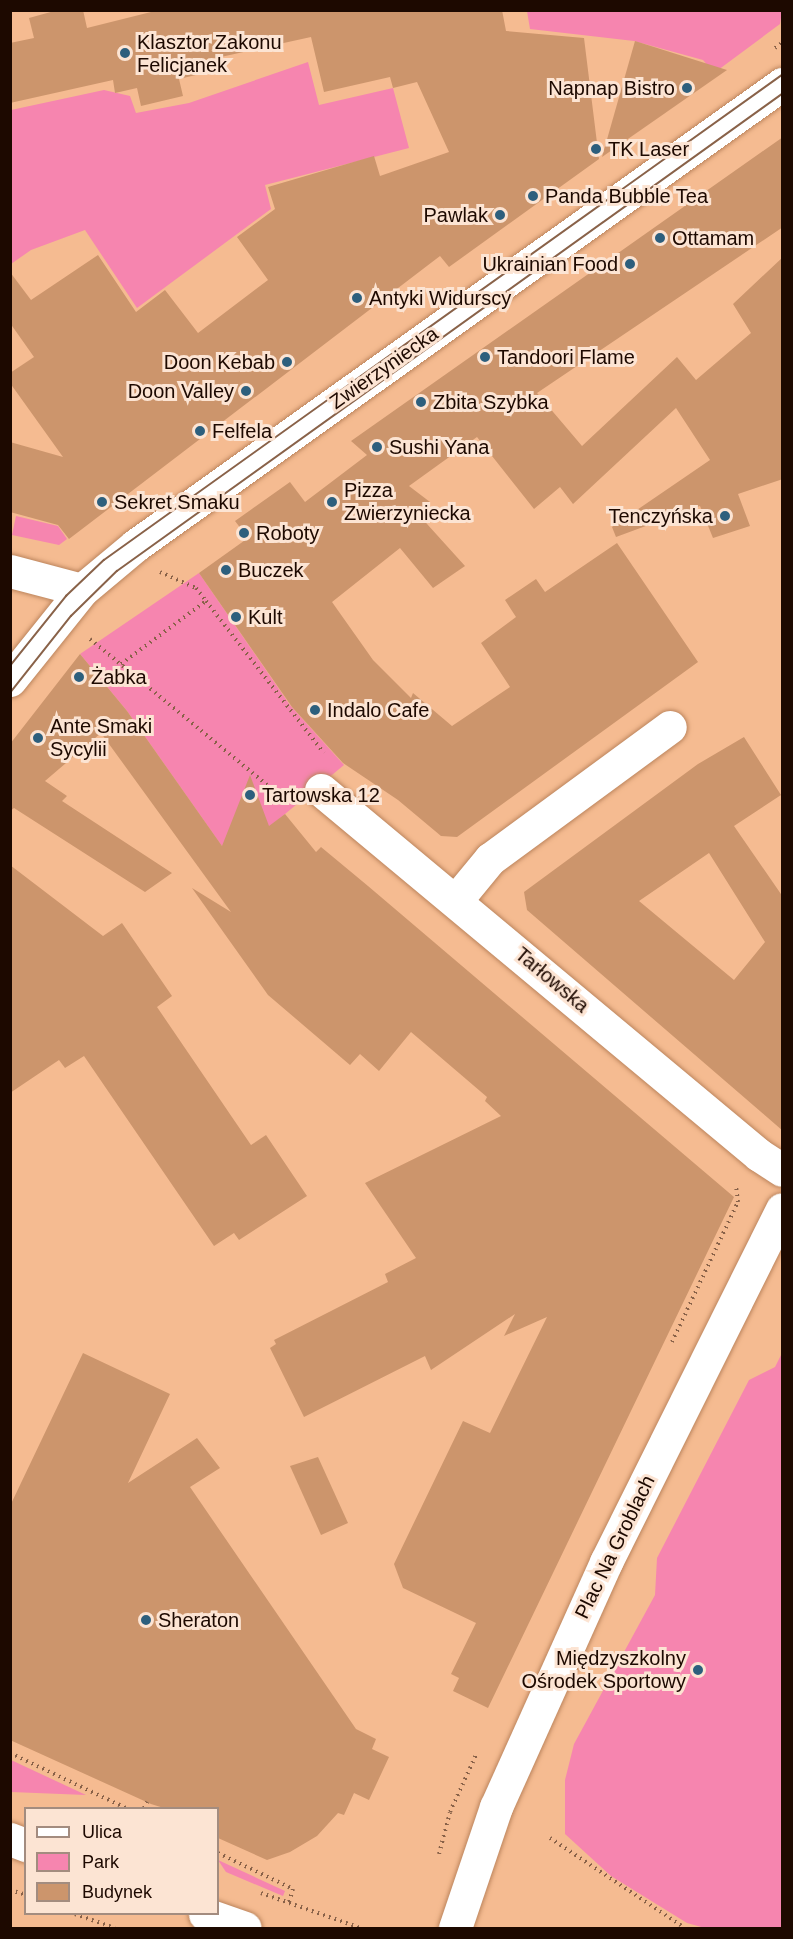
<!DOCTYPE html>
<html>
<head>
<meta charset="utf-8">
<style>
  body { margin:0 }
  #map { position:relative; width:793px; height:1939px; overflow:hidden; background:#f5bb91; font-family:Helvetica,sans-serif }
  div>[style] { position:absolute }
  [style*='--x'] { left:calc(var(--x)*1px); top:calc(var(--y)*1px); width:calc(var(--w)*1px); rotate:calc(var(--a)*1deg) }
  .green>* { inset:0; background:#f685af }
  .building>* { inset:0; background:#cc956c }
  .path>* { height:4px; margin-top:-2px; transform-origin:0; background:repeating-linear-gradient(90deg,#886148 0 1.5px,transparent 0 6px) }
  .roads { filter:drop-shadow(0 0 2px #bc855d) drop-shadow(0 0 2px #bc855d) }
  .minor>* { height:33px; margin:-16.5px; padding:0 16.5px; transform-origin:16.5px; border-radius:16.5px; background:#fff }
  .tertiary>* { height:33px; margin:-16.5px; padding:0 16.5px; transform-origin:16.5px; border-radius:16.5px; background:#fff }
  .tram>* { height:1.5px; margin:-0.75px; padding:0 0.75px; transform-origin:0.75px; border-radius:0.75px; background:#896249 }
  .dots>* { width:16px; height:16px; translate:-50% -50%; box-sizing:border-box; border:3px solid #fce4d3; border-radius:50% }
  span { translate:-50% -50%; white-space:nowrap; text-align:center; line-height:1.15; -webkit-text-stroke:6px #fce4d3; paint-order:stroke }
  .poi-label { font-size:20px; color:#1d0900 }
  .left { translate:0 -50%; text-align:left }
  .right { translate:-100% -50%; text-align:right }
  .street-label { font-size:20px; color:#1d0900 }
  .frame { position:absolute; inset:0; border:12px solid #1d0900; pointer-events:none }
  .legend { position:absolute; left:24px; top:1807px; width:195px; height:108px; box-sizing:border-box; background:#fce4d3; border:2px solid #a38c7f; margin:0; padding:8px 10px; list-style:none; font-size:18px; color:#1d0900 }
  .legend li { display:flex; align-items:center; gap:12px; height:30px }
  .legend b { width:30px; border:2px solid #a38c7f }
</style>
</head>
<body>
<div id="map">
  <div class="green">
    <div style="clip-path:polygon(782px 10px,780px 24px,714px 73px,703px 60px,634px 41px,530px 29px,527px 11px)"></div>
    <div style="clip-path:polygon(308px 62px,319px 105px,393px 88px,409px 148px,265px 185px,271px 209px,137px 308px,85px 230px,31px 250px,11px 264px,11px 110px,104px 90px,130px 96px,136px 113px,189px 103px)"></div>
    <div style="clip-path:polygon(16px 516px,58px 526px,67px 539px,59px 545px,12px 535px)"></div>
    <div style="clip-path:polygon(199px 573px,290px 705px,344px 765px,231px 859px,127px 711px,80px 654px)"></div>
    <div style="clip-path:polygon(782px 1353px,782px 1928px,705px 1928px,687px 1923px,611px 1876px,565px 1834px,565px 1780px,574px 1744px,655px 1595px,657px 1558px,749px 1380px,775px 1367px)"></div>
    <div style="clip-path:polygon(11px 1760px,86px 1795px,11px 1792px)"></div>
    <div style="clip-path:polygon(218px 1860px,285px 1891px,283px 1896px,226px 1872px)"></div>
  </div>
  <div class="building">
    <div style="clip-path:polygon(58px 10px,83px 10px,87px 28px,159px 10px,502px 10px,506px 31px,584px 38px,599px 159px,449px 267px,440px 256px,69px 539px,58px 525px,10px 512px,10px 442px,63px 457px,10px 383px,10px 373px,34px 357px,10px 323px,10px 272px,31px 300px,98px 255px,136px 312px,165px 290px,198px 333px,268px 280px,237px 237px,275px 209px,268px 187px,374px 156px,380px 176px,449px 152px,417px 82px,393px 88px,390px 77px,324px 92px,311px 37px,198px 62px,200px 74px,179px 79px,183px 96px,141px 106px,137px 88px,115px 93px,113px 80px,10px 103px,10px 43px,34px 38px,29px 18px)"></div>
    <div style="clip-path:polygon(635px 41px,727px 70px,602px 157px)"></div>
    <div style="clip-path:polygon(783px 137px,783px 227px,537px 393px,582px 446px,677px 357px,696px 380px,751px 333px,733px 304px,783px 257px,783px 479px,738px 494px,750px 526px,713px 538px,700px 506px,616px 537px,612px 527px,710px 460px,676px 408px,573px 504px,560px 487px,534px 509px,477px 437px,409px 486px,430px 502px,418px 514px,465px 566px,433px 588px,400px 548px,332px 602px,373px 660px,411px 698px,413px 693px,452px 726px,510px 687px,481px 643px,516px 617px,505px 600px,536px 579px,545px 592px,617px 543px,698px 662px,457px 837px,441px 836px,398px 800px,343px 763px,292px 707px,199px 573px,248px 538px,235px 521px,290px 482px,305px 502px,367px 455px,351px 441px)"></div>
    <div style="clip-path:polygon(80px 654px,127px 711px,222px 846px,250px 775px,269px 826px,285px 814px,316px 852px,321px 847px,368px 886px,734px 1197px,488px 1708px,453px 1691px,459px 1678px,451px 1674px,476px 1623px,403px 1588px,394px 1564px,463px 1421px,490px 1433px,547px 1317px,504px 1336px,515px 1314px,431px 1370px,425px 1356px,304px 1417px,270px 1348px,276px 1344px,274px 1340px,388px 1282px,385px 1274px,416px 1258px,365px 1183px,501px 1116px,485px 1101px,487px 1097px,411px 1032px,379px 1071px,360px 1054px,350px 1065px,268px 995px,192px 888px,231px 912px,101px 733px,45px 781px,67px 796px,62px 801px,172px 873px,145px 892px,14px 808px,10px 811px,10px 744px)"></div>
    <div style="clip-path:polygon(evenodd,744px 737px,781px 795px,734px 826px,783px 897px,783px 1131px,527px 910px,524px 892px,698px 764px,744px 737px,709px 853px,765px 942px,734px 980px,639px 901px,709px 853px)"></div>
    <div style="clip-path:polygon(10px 865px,103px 936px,122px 923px,172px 996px,157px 1007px,251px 1145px,266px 1135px,307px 1196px,239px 1240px,234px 1233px,214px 1246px,84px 1056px,65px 1068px,59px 1060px,10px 1093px)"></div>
    <div style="clip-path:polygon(83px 1353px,170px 1394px,128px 1483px,197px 1438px,220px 1468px,190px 1487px,356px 1729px,376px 1739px,372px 1749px,389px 1757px,369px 1800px,354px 1793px,344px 1815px,338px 1813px,317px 1836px,290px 1852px,267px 1860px,218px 1838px,218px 1809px,167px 1809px,151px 1804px,10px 1740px,10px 1506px)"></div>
    <div style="clip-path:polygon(318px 1457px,348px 1523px,321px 1535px,290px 1466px)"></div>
  </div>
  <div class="path">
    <div style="--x:775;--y:48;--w:9;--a:-36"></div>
    <div style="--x:160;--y:572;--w:39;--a:24"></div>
    <div style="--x:196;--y:588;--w:16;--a:52"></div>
    <div style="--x:90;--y:639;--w:253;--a:39.5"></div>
    <div style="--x:121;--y:664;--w:106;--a:-36.5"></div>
    <div style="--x:206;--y:601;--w:192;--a:52.2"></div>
    <div style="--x:672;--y:1342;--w:155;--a:-64.8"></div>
    <div style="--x:738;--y:1202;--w:17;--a:-97"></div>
    <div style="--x:10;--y:1753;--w:128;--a:25.4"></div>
    <div style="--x:144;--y:1808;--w:7;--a:-63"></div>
    <div style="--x:550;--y:1838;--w:162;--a:33.7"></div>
    <div style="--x:218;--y:1853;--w:83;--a:25.6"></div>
    <div style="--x:293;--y:1889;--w:14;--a:107"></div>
    <div style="--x:439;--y:1854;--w:43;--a:-75.3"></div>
    <div style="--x:450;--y:1812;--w:63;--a:-65.5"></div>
    <div style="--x:10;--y:1890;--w:17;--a:17"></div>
    <div style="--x:261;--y:1893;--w:106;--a:19.3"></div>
    <div style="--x:75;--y:1914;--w:42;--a:19.3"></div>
  </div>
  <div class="roads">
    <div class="minor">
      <div style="--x:10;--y:571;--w:74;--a:14.8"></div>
      <div style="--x:321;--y:790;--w:570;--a:39.81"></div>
      <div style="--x:759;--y:1155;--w:27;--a:33"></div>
      <div style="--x:457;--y:899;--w:52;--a:-50.5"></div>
      <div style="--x:490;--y:859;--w:223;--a:-36.3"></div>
      <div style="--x:10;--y:1839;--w:17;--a:21"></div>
      <div style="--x:205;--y:1914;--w:42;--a:19.3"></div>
      <div style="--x:455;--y:1928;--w:128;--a:-71.3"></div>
      <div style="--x:496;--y:1807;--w:269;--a:-65.8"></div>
      <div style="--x:606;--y:1562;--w:394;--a:-63.5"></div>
    </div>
    <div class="tertiary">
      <div style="--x:10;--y:680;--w:115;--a:-51.3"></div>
      <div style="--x:82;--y:590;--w:70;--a:-39.8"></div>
      <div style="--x:136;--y:545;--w:794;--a:-35.51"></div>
    </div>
  </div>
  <div class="tram">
    <div style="--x:10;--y:666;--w:90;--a:-51.3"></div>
    <div style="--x:66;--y:596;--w:52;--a:-43.5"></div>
    <div style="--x:104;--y:560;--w:834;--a:-35.58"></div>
    <div style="--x:10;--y:693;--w:98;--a:-51.6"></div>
    <div style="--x:71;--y:616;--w:64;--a:-44.4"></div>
    <div style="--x:117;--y:571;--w:818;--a:-35.65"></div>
  </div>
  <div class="dots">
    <div style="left:125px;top:53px;background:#2d5f7d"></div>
    <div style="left:687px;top:88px;background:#2d5f7d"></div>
    <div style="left:596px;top:149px;background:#2d5f7d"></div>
    <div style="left:533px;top:196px;background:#2d5f7d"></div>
    <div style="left:500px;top:215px;background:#2d5f7d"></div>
    <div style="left:660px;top:238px;background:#2d5f7d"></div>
    <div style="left:630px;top:264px;background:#2d5f7d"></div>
    <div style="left:357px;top:298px;background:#2d5f7d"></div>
    <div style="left:485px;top:357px;background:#2d5f7d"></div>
    <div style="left:287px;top:362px;background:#2d5f7d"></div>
    <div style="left:246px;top:391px;background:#2d5f7d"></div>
    <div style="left:421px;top:402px;background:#2d5f7d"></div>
    <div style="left:200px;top:431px;background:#2d5f7d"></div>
    <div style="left:377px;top:447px;background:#2d5f7d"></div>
    <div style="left:102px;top:502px;background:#2d5f7d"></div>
    <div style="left:332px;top:502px;background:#2d5f7d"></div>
    <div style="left:725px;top:516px;background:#2d5f7d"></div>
    <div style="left:244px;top:533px;background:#2d5f7d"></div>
    <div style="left:226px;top:570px;background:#2d5f7d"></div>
    <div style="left:236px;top:617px;background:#2d5f7d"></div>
    <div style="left:79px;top:677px;background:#2d5f7d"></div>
    <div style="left:315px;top:710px;background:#2d5f7d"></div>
    <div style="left:38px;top:738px;background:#2d5f7d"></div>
    <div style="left:250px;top:795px;background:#2d5f7d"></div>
    <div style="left:146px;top:1620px;background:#2d5f7d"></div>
    <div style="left:698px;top:1670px;background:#2d5f7d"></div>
  </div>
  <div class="poi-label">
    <span class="left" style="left:137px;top:54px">Klasztor Zakonu<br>Felicjanek</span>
    <span class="right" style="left:675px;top:88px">Napnap Bistro</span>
    <span class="left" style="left:608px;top:149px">TK Laser</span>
    <span class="left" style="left:545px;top:196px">Panda Bubble Tea</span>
    <span class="right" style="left:488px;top:215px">Pawlak</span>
    <span class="left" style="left:672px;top:238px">Ottamam</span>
    <span class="right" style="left:618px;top:264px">Ukrainian Food</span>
    <span class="left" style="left:369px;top:298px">Antyki Widurscy</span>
    <span class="left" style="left:497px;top:357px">Tandoori Flame</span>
    <span class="right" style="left:275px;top:362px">Doon Kebab</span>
    <span class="right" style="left:234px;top:391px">Doon Valley</span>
    <span class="left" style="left:433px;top:402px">Zbita Szybka</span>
    <span class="left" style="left:212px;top:431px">Felfela</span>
    <span class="left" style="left:389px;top:447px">Sushi Yana</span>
    <span class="left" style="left:344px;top:502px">Pizza<br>Zwierzyniecka</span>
    <span class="left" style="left:114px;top:502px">Sekret Smaku</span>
    <span class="right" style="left:713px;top:516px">Tenczyńska</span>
    <span class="left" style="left:256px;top:533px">Roboty</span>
    <span class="left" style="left:238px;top:570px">Buczek</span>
    <span class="left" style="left:248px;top:617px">Kult</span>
    <span class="left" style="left:91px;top:677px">Żabka</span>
    <span class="left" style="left:327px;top:710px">Indalo Cafe</span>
    <span class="left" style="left:50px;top:738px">Ante Smaki<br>Sycylii</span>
    <span class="left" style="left:262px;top:795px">Tartowska 12</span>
    <span class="left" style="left:158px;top:1620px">Sheraton</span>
    <span class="right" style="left:686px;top:1670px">Międzyszkolny<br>Ośrodek Sportowy</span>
  </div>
  <div class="street-label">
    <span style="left:384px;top:368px;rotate:-35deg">Zwierzyniecka</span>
    <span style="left:552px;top:980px;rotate:40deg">Tarłowska</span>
    <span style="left:615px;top:1547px;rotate:-64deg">Plac Na Groblach</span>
  </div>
  <div class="frame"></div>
  <ul class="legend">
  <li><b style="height:8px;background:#fff"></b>Ulica</li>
  <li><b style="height:16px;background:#f685af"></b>Park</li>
  <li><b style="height:16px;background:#cc956c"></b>Budynek</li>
  </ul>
</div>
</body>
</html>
